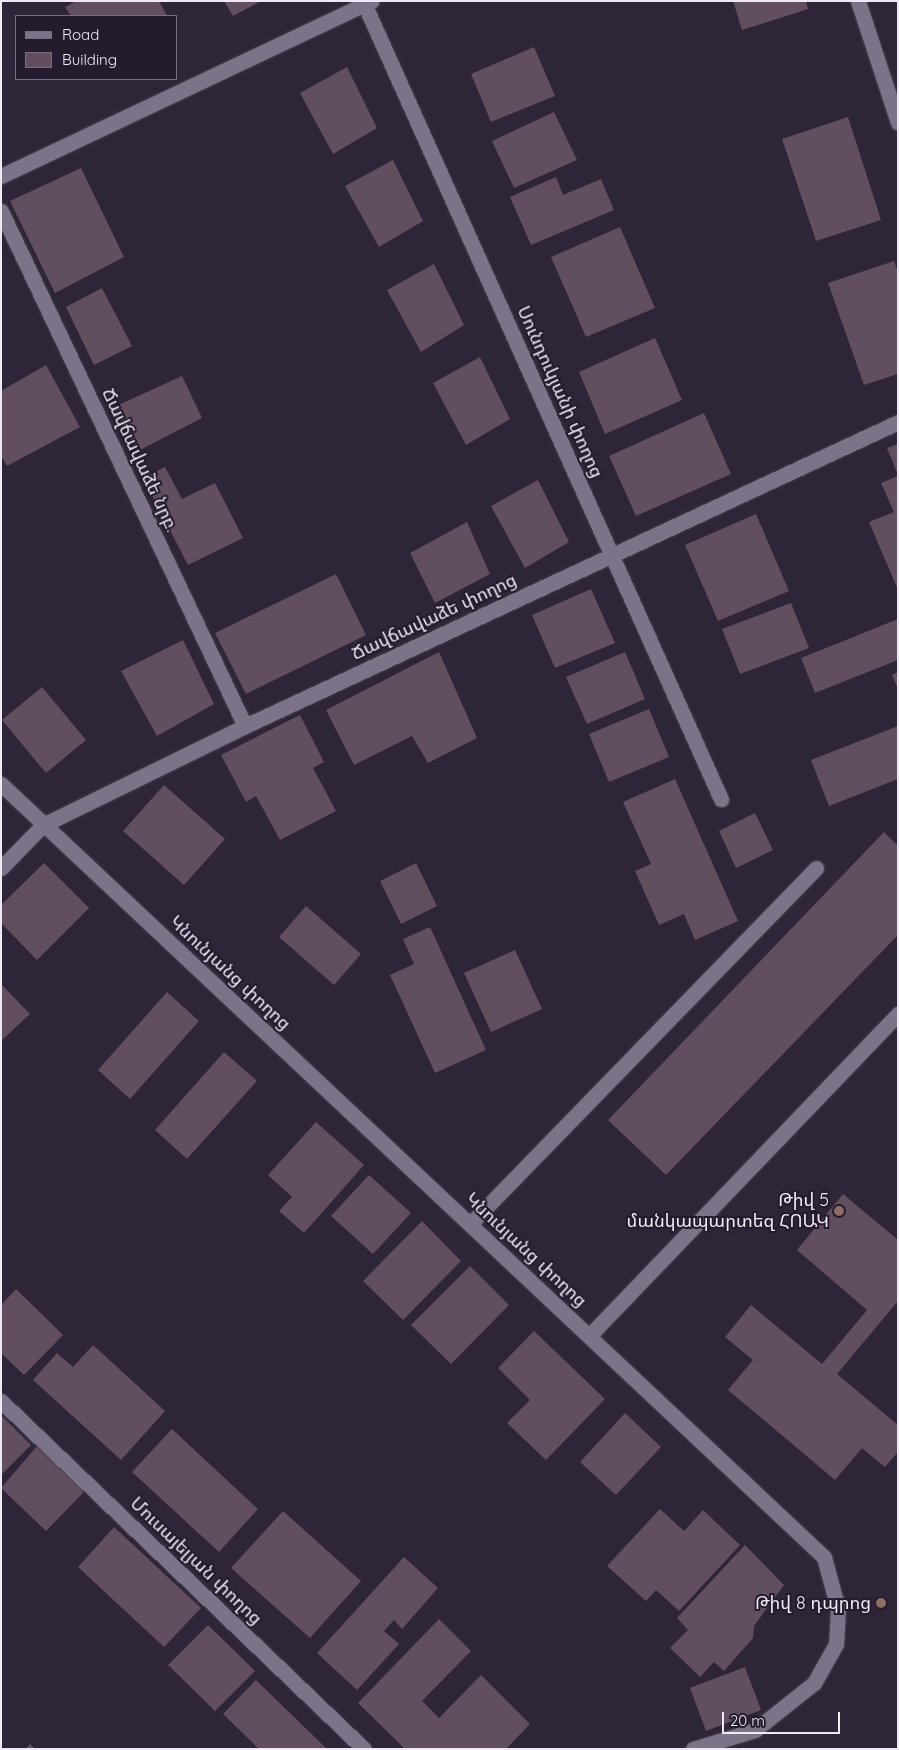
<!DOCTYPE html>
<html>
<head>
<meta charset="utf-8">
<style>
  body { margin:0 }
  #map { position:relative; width:899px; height:1750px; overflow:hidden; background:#2e2638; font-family:Quicksand,"Noto Sans Armenian",sans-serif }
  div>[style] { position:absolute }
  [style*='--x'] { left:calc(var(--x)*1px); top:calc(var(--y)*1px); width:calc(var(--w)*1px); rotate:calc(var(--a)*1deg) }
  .building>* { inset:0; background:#614e5e }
  .roads { filter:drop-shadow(0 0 1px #4a4352) drop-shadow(0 0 1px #4a4352) }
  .lane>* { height:15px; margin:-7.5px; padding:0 7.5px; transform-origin:7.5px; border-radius:7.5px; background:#7c7389 }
  .street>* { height:15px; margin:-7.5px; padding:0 7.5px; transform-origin:7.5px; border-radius:7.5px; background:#7c7389 }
  .dots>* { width:14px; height:14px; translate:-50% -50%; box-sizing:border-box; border:2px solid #241c2e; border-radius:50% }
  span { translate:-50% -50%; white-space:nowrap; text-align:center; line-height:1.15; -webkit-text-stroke:4px #241c2e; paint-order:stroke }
  .street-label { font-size:18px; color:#eee9f5 }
  .poi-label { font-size:18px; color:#eee9f5 }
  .right { translate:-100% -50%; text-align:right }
  .frame { position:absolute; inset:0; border:2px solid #eee9f5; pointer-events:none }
  .legend { position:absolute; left:15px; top:15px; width:162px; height:65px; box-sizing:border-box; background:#241c2e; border:1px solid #756e7e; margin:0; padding:6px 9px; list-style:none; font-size:15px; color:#eee9f5 }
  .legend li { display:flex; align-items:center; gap:10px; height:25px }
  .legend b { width:25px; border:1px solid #756e7e }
  .scale { position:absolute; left:722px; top:1712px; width:118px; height:22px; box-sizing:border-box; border:2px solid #eee9f5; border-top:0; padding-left:6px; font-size:15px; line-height:18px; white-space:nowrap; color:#eee9f5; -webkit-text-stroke:4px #241c2e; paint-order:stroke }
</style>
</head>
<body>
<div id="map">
  <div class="building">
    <div style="clip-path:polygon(76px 1px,159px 1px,167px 16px,71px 16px,65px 7px)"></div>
    <div style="clip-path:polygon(224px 1px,261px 1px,233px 16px)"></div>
    <div style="clip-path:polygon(733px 1px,806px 1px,808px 9px,742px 30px)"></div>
    <div style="clip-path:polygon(534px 47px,555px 96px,491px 122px,471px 74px)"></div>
    <div style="clip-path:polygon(347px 67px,377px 128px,333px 154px,300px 93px)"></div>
    <div style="clip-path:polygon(554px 112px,577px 160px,514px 188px,492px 141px)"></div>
    <div style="clip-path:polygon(848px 117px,881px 220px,816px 241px,782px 139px)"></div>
    <div style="clip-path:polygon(393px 160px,423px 221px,379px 247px,345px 186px)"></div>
    <div style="clip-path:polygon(81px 168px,124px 257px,55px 293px,10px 201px)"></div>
    <div style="clip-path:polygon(556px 177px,563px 195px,601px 179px,614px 210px,531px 245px,510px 197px)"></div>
    <div style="clip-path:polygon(620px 227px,655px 308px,586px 337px,551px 257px)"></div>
    <div style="clip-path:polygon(894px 261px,898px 273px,898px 374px,864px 385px,828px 283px)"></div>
    <div style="clip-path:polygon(434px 264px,464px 325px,421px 352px,387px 290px)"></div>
    <div style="clip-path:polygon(102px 288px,132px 346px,94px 365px,66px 307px)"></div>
    <div style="clip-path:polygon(655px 338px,682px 400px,605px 434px,579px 372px)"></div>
    <div style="clip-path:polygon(480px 357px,510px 419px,466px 445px,433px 383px)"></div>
    <div style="clip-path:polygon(46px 365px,80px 427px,7px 466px,1px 456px,1px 391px)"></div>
    <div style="clip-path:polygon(182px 376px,202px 418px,136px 452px,114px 407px)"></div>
    <div style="clip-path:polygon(704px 413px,731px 474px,636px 516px,609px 456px)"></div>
    <div style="clip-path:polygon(898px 444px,898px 475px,887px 448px)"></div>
    <div style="clip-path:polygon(165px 467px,182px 499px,215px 483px,243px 538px,188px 565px,143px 478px)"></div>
    <div style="clip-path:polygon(898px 476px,898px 590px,869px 522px,894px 512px,881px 483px)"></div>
    <div style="clip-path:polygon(538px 480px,569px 542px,525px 568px,491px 506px)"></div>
    <div style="clip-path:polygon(756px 514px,789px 591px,718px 621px,685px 545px)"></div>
    <div style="clip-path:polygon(467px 522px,490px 574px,435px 603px,410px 553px)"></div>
    <div style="clip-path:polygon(336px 574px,366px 635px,246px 694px,215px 633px)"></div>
    <div style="clip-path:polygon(591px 589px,615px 643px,555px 668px,532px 615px)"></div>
    <div style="clip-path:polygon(791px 603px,809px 648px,740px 674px,722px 629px)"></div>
    <div style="clip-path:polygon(898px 619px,898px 660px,815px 693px,801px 658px)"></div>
    <div style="clip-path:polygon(183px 640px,214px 704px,157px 736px,121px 671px)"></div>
    <div style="clip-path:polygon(439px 652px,477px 738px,428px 763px,412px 736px,354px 765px,326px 710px)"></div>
    <div style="clip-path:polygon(625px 652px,645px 699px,587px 724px,566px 677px)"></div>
    <div style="clip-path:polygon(898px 672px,898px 689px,892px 675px)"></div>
    <div style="clip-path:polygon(42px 687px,86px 740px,46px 773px,2px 720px)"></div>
    <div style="clip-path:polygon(649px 709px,669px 757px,609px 782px,589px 734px)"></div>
    <div style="clip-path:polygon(300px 715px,324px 762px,313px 768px,336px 811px,280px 840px,256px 796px,246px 802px,221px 755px)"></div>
    <div style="clip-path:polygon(898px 726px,898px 779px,829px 806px,811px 760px)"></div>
    <div style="clip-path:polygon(675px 779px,738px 921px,695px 940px,684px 914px,659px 925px,635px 871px,651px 864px,623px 802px)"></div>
    <div style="clip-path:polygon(164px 785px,225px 839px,184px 885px,123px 831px)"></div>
    <div style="clip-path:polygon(755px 813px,773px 850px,736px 868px,719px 831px)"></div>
    <div style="clip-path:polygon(884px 832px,898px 846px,898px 935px,666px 1175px,608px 1120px)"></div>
    <div style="clip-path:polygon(44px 863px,89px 908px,37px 960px,1px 923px,1px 905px)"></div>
    <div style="clip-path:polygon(416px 863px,437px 906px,401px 924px,380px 881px)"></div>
    <div style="clip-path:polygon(306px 906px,361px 954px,334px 985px,279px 937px)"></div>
    <div style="clip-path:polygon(430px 927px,486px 1050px,435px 1073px,390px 975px,414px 964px,403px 939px)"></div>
    <div style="clip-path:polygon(515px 950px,542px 1009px,491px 1032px,464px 973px)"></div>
    <div style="clip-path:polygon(1px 984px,30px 1014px,1px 1041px)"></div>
    <div style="clip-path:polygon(167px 992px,199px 1021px,130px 1099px,98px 1070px)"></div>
    <div style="clip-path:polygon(224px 1052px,257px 1081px,187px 1159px,155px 1130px)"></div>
    <div style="clip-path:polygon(316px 1122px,364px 1165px,304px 1233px,279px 1211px,292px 1197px,268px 1175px)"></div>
    <div style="clip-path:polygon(369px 1175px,411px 1213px,373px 1254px,331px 1216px)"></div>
    <div style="clip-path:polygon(843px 1194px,898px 1240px,898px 1301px,837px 1374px,898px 1425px,898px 1452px,885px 1467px,862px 1448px,835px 1480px,728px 1390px,753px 1360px,725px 1337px,751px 1305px,822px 1364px,867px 1310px,797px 1250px)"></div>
    <div style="clip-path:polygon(422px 1221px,461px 1261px,403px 1320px,363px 1281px)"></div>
    <div style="clip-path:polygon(470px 1266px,509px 1305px,451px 1364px,411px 1325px)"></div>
    <div style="clip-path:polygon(16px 1289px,63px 1335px,24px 1375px,1px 1353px,1px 1305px)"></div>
    <div style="clip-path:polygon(534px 1331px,605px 1399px,546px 1460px,507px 1423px,530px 1400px,498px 1368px)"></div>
    <div style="clip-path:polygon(93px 1345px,165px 1411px,121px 1460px,33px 1380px,57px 1353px,73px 1367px)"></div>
    <div style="clip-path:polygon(625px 1413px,661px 1447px,616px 1495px,580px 1462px)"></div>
    <div style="clip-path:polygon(1px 1415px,31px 1445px,1px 1475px)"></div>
    <div style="clip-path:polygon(172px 1429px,258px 1509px,219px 1552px,132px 1472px)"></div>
    <div style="clip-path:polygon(38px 1445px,85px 1491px,46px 1531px,1px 1488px)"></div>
    <div style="clip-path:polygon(660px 1509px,684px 1531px,703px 1510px,740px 1545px,679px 1611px,656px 1590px,646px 1601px,607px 1566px)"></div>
    <div style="clip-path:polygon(283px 1511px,361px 1581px,310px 1638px,231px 1568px)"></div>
    <div style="clip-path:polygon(114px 1527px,201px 1608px,164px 1647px,78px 1567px)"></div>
    <div style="clip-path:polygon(745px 1545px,784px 1585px,754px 1626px,753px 1638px,724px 1671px,714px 1662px,700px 1677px,670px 1648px,688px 1630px,677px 1618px)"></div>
    <div style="clip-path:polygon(404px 1557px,438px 1588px,402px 1629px,394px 1620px,384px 1631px,399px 1644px,357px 1690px,317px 1653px)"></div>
    <div style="clip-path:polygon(439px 1619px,471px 1651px,422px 1701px,439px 1718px,481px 1675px,530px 1724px,506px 1749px,405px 1749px,358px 1703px)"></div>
    <div style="clip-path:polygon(208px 1625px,255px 1671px,215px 1711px,168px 1665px)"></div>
    <div style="clip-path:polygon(745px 1667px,761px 1710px,706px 1731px,690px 1688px)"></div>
    <div style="clip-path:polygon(256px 1680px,327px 1749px,259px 1749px,223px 1714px)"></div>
    <div style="clip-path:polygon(30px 1744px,35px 1749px,25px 1749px)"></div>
  </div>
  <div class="roads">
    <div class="lane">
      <div style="--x:471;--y:1223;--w:495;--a:-45.8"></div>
    </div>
    <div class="street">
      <div style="--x:363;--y:1;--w:875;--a:65.84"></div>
      <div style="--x:858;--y:1;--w:128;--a:71.8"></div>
      <div style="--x:1;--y:176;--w:410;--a:-25.3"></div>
      <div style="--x:1;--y:211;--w:570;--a:64.65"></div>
      <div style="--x:1;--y:784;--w:1129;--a:43.21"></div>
      <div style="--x:824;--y:1557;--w:54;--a:74.9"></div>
      <div style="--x:838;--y:1609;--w:35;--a:93"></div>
      <div style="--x:836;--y:1644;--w:45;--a:119.4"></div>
      <div style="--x:814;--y:1683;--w:75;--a:141.5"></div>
      <div style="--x:755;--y:1730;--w:65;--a:163"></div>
      <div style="--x:1;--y:868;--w:60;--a:-45.7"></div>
      <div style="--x:43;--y:825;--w:225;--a:-26.1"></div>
      <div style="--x:245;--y:726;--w:720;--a:-24.96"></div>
      <div style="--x:590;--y:1335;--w:445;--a:-46.2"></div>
      <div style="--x:1;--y:1401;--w:503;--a:43.79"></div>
    </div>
  </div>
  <div class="dots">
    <div style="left:839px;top:1211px;background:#8d6e63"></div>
    <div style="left:881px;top:1603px;background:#8d6e63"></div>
  </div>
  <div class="street-label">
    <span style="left:560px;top:392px;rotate:66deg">Սունդուկյանի փողոց</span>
    <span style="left:140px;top:460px;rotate:65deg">Ճավճավաձե նրբ.</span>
    <span style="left:434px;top:617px;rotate:-25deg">Ճավճավաձե փողոց</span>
    <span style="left:230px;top:973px;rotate:43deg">Կնունյանց փողոց</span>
    <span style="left:526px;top:1250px;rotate:43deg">Կնունյանց փողոց</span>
    <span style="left:196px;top:1561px;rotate:44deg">Մուսայելյան փողոց</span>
  </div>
  <div class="poi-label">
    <span class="right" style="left:829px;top:1211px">Թիվ 5<br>մանկապարտեզ ՀՈԱԿ</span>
    <span class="right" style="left:871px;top:1603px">Թիվ 8 դպրոց</span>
  </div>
  <div class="frame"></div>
  <ul class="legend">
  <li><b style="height:6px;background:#7c7389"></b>Road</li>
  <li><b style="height:14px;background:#614e5e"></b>Building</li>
  </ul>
  <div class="scale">20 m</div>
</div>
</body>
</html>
